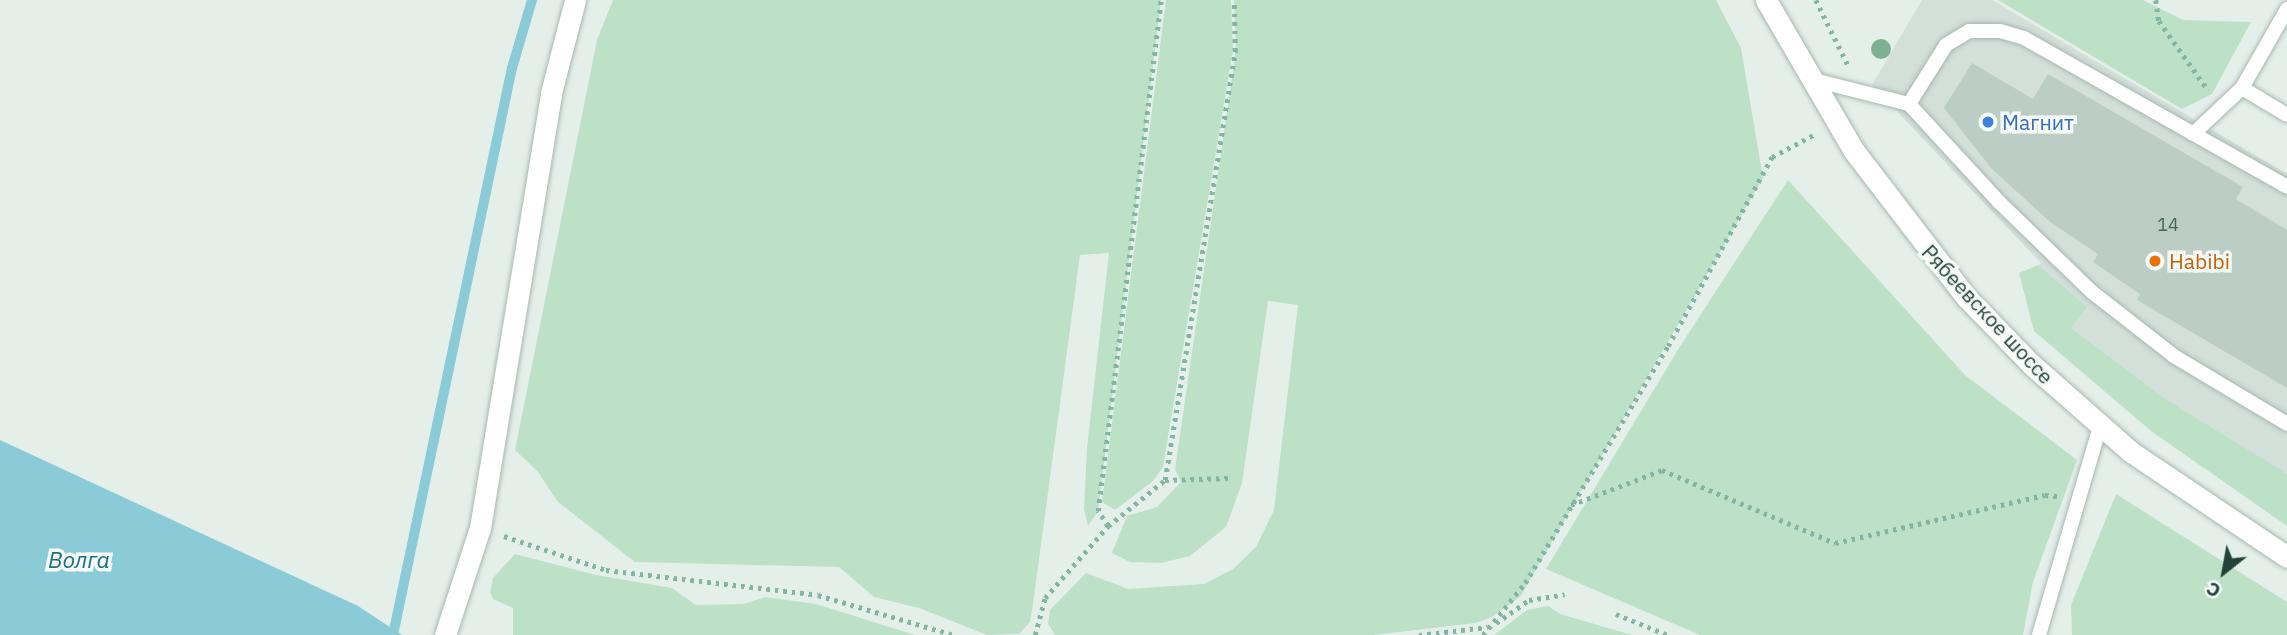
<!DOCTYPE html>
<html>
<head>
<meta charset="utf-8">
<style>
  body { margin:0 }
  #map { position:relative; width:2287px; height:635px; overflow:hidden; background:#e5efea; font-family:"IBM Plex Sans",sans-serif }
  div>[style] { position:absolute }
  [style*='--x'] { left:calc(var(--x)*1px); top:calc(var(--y)*1px); width:calc(var(--w)*1px); rotate:calc(var(--a)*1deg) }
  .built>* { inset:0; background:#d3dfd9 }
  .green>* { inset:0; background:#bce1c6 }
  .water>* { inset:0; background:#8acbd7 }
  .stream>* { height:10px; margin:-5px; padding:0 5px; transform-origin:5px; border-radius:5px; background:#8acbd7 }
  .building>* { inset:0; background:#bccdc6 }
  .path>* { height:4.5px; margin-top:-2.25px; transform-origin:0; background:repeating-linear-gradient(90deg,#83b5a5 0 3.5px,transparent 0 8.5px) }
  .roads { filter:drop-shadow(0 0 2px #a7b8b2) drop-shadow(0 0 2px #a7b8b2) }
  .service>* { height:14px; margin:-7px; padding:0 7px; transform-origin:7px; border-radius:7px; background:#fff }
  .minor>* { height:21px; margin:-10.5px; padding:0 10.5px; transform-origin:10.5px; border-radius:10.5px; background:#fff }
  .tertiary>* { height:21px; margin:-10.5px; padding:0 10.5px; transform-origin:10.5px; border-radius:10.5px; background:#fff }
  .trees>* { width:20px; height:20px; margin:-10px; border-radius:50%; background:#7eb092 }
  .dots>* { width:19px; height:19px; translate:-50% -50%; box-sizing:border-box; border:4px solid #f6fbf8; border-radius:50% }
  span { translate:-50% -50%; white-space:nowrap; text-align:center; line-height:1.15; -webkit-text-stroke:7px #f6fbf8; paint-order:stroke }
  .number-label { font-size:18px; color:#48655d }
  .number-label span { -webkit-text-stroke-width:0 }
  .shop-label { font-size:21px; color:#366cbe }
  .left { translate:0 -50%; text-align:left }
  .food-label { font-size:21px; color:#c56008 }
  .street-label { font-size:21px; color:#22423a }
  .water-label { font-size:23px; color:#177183; font-style:italic }
  .north { position:absolute; left:2189px; top:537px; width:70px; height:70px; -webkit-text-stroke:5px #f6fbf8; paint-order:stroke; rotate:211deg; font-size:19px; font-weight:700; line-height:28px; text-align:center; color:#22423a }
  .north::after { content:''; display:block; margin:auto; width:24px; height:32px; background:#22423a; clip-path:polygon(50% 0,100% 100%,50% 72%,0 100%) }
</style>
</head>
<body>
<div id="map">
  <div class="built">
    <div style="clip-path:polygon(1922px 0,1992px 0,2287px 174px,2287px 482px,2161px 405px,2058px 325px,2030px 276px,2041px 263px,1872px 85px)"></div>
  </div>
  <div class="green">
    <div style="clip-path:polygon(613px 0,1161px 0,1098px 511px,1088px 526px,1084px 509px,1087px 448px,1109px 253px,1080px 255px,1033px 604px,1030px 622px,1019px 634px,987px 635px,919px 608px,874px 597px,839px 567px,635px 562px,558px 502px,538px 472px,515px 450px,597px 40px)"></div>
    <div style="clip-path:polygon(1166px 0,1231px 0,1233px 50px,1163px 467px,1153px 481px,1115px 510px,1102px 502px)"></div>
    <div style="clip-path:polygon(1234px 0,1716px 0,1741px 48px,1763px 178px,1520px 597px,1492px 617px,1476px 623px,1373px 635px,1055px 635px,1048px 624px,1050px 610px,1086px 573px,1128px 589px,1204px 584px,1233px 569px,1256px 547px,1274px 510px,1298px 305px,1268px 301px,1242px 483px,1226px 527px,1190px 556px,1161px 563px,1130px 562px,1112px 553px,1127px 516px,1157px 507px,1181px 482px,1175px 469px,1236px 50px)"></div>
    <div style="clip-path:polygon(1998px 0,2143px 0,2183px 20px,2251px 22px,2212px 94px,2182px 109px)"></div>
    <div style="clip-path:polygon(1788px 180px,1965px 375px,2077px 460px,2033px 582px,2023px 635px,1700px 635px,1546px 569px,1679px 348px)"></div>
    <div style="clip-path:polygon(2038px 265px,2087px 307px,2071px 328px,2162px 397px,2287px 474px,2287px 526px,2151px 431px,2034px 331px,2019px 273px)"></div>
    <div style="clip-path:polygon(2116px 494px,2287px 602px,2287px 635px,2072px 635px,2071px 605px)"></div>
    <div style="clip-path:polygon(515px 554px,596px 575px,672px 588px,696px 605px,744px 604px,765px 597px,816px 604px,915px 635px,513px 635px,513px 608px,493px 599px,490px 592px,493px 578px)"></div>
    <div style="clip-path:polygon(1548px 606px,1560px 614px,1632px 635px,1494px 635px,1527px 610px)"></div>
  </div>
  <div class="water">
    <div style="clip-path:polygon(0 440px,358px 606px,402px 635px,0 635px)"></div>
  </div>
  <div class="stream">
    <div style="--x:393;--y:635;--w:579;--a:-78.15"></div>
    <div style="--x:512;--y:68;--w:71;--a:-73.6"></div>
  </div>
  <div class="building">
    <div style="clip-path:polygon(1972px 63px,2033px 99px,2048px 74px,2243px 187px,2236px 199px,2287px 230px,2287px 388px,2137px 300px,2140px 294px,2093px 262px,2098px 254px,2049px 221px,1991px 168px,1944px 108px)"></div>
  </div>
  <div class="path">
    <div style="--x:1816;--y:0;--w:72;--a:63.8"></div>
    <div style="--x:2156;--y:0;--w:21;--a:82"></div>
    <div style="--x:2159;--y:21;--w:85;--a:54.6"></div>
    <div style="--x:1165;--y:480;--w:65;--a:-1.8"></div>
    <div style="--x:1571;--y:505;--w:97;--a:-21"></div>
    <div style="--x:1662;--y:470;--w:188;--a:22.9"></div>
    <div style="--x:1835;--y:543;--w:215;--a:-12.9"></div>
    <div style="--x:2045;--y:495;--w:12;--a:5"></div>
    <div style="--x:1108;--y:526;--w:18;--a:-124"></div>
    <div style="--x:1098;--y:511;--w:515;--a:-82.97"></div>
    <div style="--x:504;--y:536;--w:108;--a:18.4"></div>
    <div style="--x:606;--y:570;--w:213;--a:6.7"></div>
    <div style="--x:818;--y:595;--w:142;--a:16.4"></div>
    <div style="--x:1616;--y:614;--w:56;--a:22"></div>
    <div style="--x:1496;--y:623;--w:40;--a:-34.9"></div>
    <div style="--x:1529;--y:600;--w:36;--a:-9"></div>
    <div style="--x:1035;--y:635;--w:38;--a:-75"></div>
    <div style="--x:1045;--y:598;--w:96;--a:-48.8"></div>
    <div style="--x:1108;--y:526;--w:73;--a:-38.9"></div>
    <div style="--x:1165;--y:480;--w:435;--a:-80.7"></div>
    <div style="--x:1235;--y:51;--w:51;--a:-91.1"></div>
    <div style="--x:1419;--y:635;--w:69;--a:-6.6"></div>
    <div style="--x:1483;--y:635;--w:67;--a:-51.1"></div>
    <div style="--x:1525;--y:583;--w:277;--a:-58.9"></div>
    <div style="--x:1668;--y:346;--w:216;--a:-61.2"></div>
    <div style="--x:1772;--y:157;--w:49;--a:-28.1"></div>
  </div>
  <div class="roads">
    <div class="service">
      <div style="--x:1810;--y:79;--w:102;--a:14.2"></div>
      <div style="--x:1909;--y:104;--w:133;--a:47.4"></div>
      <div style="--x:1999;--y:202;--w:129;--a:44.1"></div>
      <div style="--x:2092;--y:292;--w:104;--a:38"></div>
      <div style="--x:2174;--y:356;--w:132;--a:31"></div>
      <div style="--x:2242;--y:88;--w:52;--a:31"></div>
      <div style="--x:1909;--y:104;--w:70;--a:-57.9"></div>
      <div style="--x:1946;--y:45;--w:27;--a:-31"></div>
      <div style="--x:1969;--y:31;--w:31;--a:0"></div>
      <div style="--x:2000;--y:31;--w:25;--a:16"></div>
      <div style="--x:2024;--y:38;--w:302;--a:29.5"></div>
      <div style="--x:2193;--y:134;--w:67;--a:-43.2"></div>
      <div style="--x:2242;--y:88;--w:91;--a:-60.3"></div>
      <div style="--x:2039;--y:635;--w:218;--a:-73.7"></div>
    </div>
    <div class="minor">
      <div style="--x:445;--y:635;--w:113;--a:-71.9"></div>
      <div style="--x:480;--y:528;--w:441;--a:-80.7"></div>
      <div style="--x:551;--y:93;--w:96;--a:-75.5"></div>
    </div>
    <div class="tertiary">
      <div style="--x:1766;--y:0;--w:175;--a:59.8"></div>
      <div style="--x:1854;--y:151;--w:185;--a:52.5"></div>
      <div style="--x:1967;--y:298;--w:92;--a:45.9"></div>
      <div style="--x:2031;--y:364;--w:133;--a:41.3"></div>
      <div style="--x:2131;--y:452;--w:188;--a:33.9"></div>
    </div>
  </div>
  <div class="trees">
    <div style="left:1881px;top:49px"></div>
  </div>
  <div class="dots">
    <div style="left:1988px;top:122px;background:#3f7fe0"></div>
    <div style="left:2155px;top:261px;background:#e8710a"></div>
  </div>
  <div class="number-label">
    <span style="left:2168px;top:225px">14</span>
  </div>
  <div class="shop-label">
    <span class="left" style="left:2002px;top:122px">Магнит</span>
  </div>
  <div class="food-label">
    <span class="left" style="left:2169px;top:261px">Habibi</span>
  </div>
  <div class="street-label">
    <span style="left:1988px;top:314px;rotate:47deg">Рябеевское шоссе</span>
  </div>
  <div class="water-label">
    <span style="left:79px;top:559px">Волга</span>
  </div>
  <div class="north">С</div>
</div>
</body>
</html>
